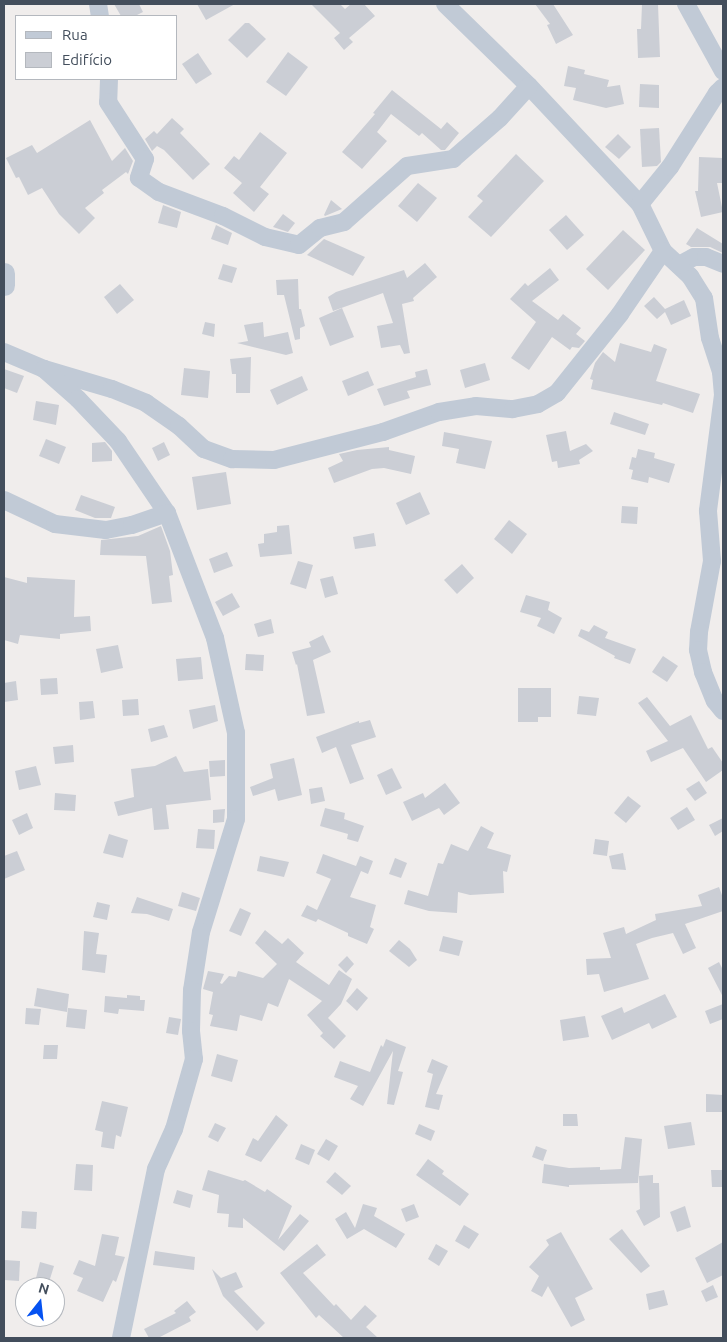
<!DOCTYPE html>
<html>
<head>
<meta charset="utf-8">
<style>
  body { margin:0 }
  #map { position:relative; width:727px; height:1342px; overflow:hidden; background:#f0edec; font-family:Ubuntu,sans-serif }
  div>[style] { position:absolute }
  [style*='--x'] { left:calc(var(--x)*1px); top:calc(var(--y)*1px); width:calc(var(--w)*1px); rotate:calc(var(--a)*1deg) }
  .building>* { inset:0; background:#cbced5 }
  .minor>* { height:18px; margin:-9px; padding:0 9px; transform-origin:9px; border-radius:9px; background:#c1cad6 }
  .tertiary>* { height:21px; margin:-10.5px; padding:0 10.5px; transform-origin:10.5px; border-radius:10.5px; background:#c1cad6 }
  span { translate:-50% -50%; white-space:nowrap; text-align:center; line-height:1.15; -webkit-text-stroke:5px #fff; paint-order:stroke }
  .frame { position:absolute; inset:0; border:5px solid #434e5c; pointer-events:none }
  .legend { position:absolute; left:15px; top:15px; width:162px; height:65px; box-sizing:border-box; background:#fff; border:1px solid #b4b8be; margin:0; padding:6px 9px; list-style:none; font-size:15px; color:#434e5c }
  .legend li { display:flex; align-items:center; gap:10px; height:25px }
  .legend b { width:25px; border:1px solid #b4b8be }
  .north { position:absolute; left:15px; top:1277px; width:50px; height:50px; box-sizing:border-box; background:#fff; border:1px solid #b4b8be; border-radius:50%; rotate:16deg; font-size:14px; font-weight:700; line-height:20px; text-align:center; color:#434e5c }
  .north::after { content:''; display:block; margin:auto; width:18px; height:22px; background:#0552f1; clip-path:polygon(50% 0,100% 100%,50% 72%,0 100%) }
</style>
</head>
<body>
<div id="map">
  <div class="building">
    <div style="clip-path:polygon(114px 4px,139px 4px,143px 12px,135px 16px,121px 16px)"></div>
    <div style="clip-path:polygon(197px 4px,235px 4px,206px 20px)"></div>
    <div style="clip-path:polygon(311px 4px,340px 4px,345px 9px,351px 4px,364px 4px,375px 16px,349px 38px,353px 42px,344px 50px,334px 38px,340px 33px)"></div>
    <div style="clip-path:polygon(535px 4px,553px 4px,573px 35px,556px 44px,547px 25px,550px 24px)"></div>
    <div style="clip-path:polygon(642px 4px,658px 4px,660px 57px,638px 58px,637px 29px,641px 29px)"></div>
    <div style="clip-path:polygon(245px 23px,249px 23px,266px 39px,247px 58px,228px 40px)"></div>
    <div style="clip-path:polygon(288px 52px,308px 67px,286px 96px,266px 82px)"></div>
    <div style="clip-path:polygon(198px 53px,212px 74px,196px 84px,182px 64px)"></div>
    <div style="clip-path:polygon(568px 66px,585px 70px,584px 74px,609px 80px,607px 87px,620px 85px,624px 104px,606px 108px,573px 100px,576px 88px,564px 86px)"></div>
    <div style="clip-path:polygon(640px 84px,659px 85px,659px 108px,639px 107px)"></div>
    <div style="clip-path:polygon(392px 90px,441px 129px,447px 122px,459px 133px,445px 150px,441px 150px,422px 133px,419px 136px,391px 114px,377px 132px,387px 141px,362px 169px,342px 152px,375px 114px,373px 113px)"></div>
    <div style="clip-path:polygon(172px 118px,184px 129px,180px 133px,210px 164px,193px 180px,164px 150px,157px 146px,152px 151px,145px 139px,154px 131px,157px 134px)"></div>
    <div style="clip-path:polygon(90px 120px,112px 161px,125px 148px,133px 161px,128px 174px,126px 172px,102px 190px,104px 193px,85px 208px,95px 218px,79px 234px,59px 214px,42px 188px,28px 195px,19px 177px,16px 178px,6px 158px,32px 145px,37px 153px)"></div>
    <div style="clip-path:polygon(659px 128px,661px 162px,657px 166px,642px 167px,640px 129px)"></div>
    <div style="clip-path:polygon(260px 132px,287px 153px,260px 187px,269px 194px,254px 212px,233px 193px,242px 183px,224px 168px,234px 156px,239px 160px)"></div>
    <div style="clip-path:polygon(618px 134px,631px 147px,619px 159px,605px 147px)"></div>
    <div style="clip-path:polygon(516px 154px,544px 181px,491px 237px,468px 217px,483px 201px,477px 196px)"></div>
    <div style="clip-path:polygon(699px 157px,723px 158px,723px 183px,717px 183px,723px 212px,701px 217px,695px 191px,698px 191px)"></div>
    <div style="clip-path:polygon(418px 183px,437px 198px,417px 222px,398px 206px)"></div>
    <div style="clip-path:polygon(331px 200px,342px 209px,325px 216px,324px 215px)"></div>
    <div style="clip-path:polygon(163px 205px,181px 212px,177px 228px,158px 223px)"></div>
    <div style="clip-path:polygon(283px 214px,295px 223px,288px 232px,273px 227px)"></div>
    <div style="clip-path:polygon(566px 215px,584px 235px,567px 250px,549px 230px)"></div>
    <div style="clip-path:polygon(216px 225px,232px 233px,228px 245px,211px 239px)"></div>
    <div style="clip-path:polygon(697px 228px,723px 244px,723px 253px,710px 247px,691px 247px,686px 244px)"></div>
    <div style="clip-path:polygon(623px 230px,645px 250px,608px 290px,586px 269px)"></div>
    <div style="clip-path:polygon(324px 239px,365px 257px,353px 276px,307px 255px)"></div>
    <div style="clip-path:polygon(425px 263px,437px 277px,413px 298px,414px 301px,402px 304px,410px 353px,404px 354px,400px 345px,381px 348px,377px 326px,393px 323px,383px 293px,333px 311px,328px 297px,336px 292px,404px 270px,407px 278px)"></div>
    <div style="clip-path:polygon(223px 264px,237px 268px,232px 283px,218px 279px)"></div>
    <div style="clip-path:polygon(550px 268px,559px 280px,532px 301px,558px 320px,563px 314px,581px 328px,576px 334px,585px 341px,579px 348px,572px 347px,570px 350px,552px 337px,529px 370px,511px 358px,536px 322px,510px 299px,525px 283px,528px 286px)"></div>
    <div style="clip-path:polygon(298px 279px,299px 309px,301px 309px,305px 326px,300px 328px,300px 339px,295px 340px,284px 295px,277px 295px,276px 280px)"></div>
    <div style="clip-path:polygon(120px 284px,134px 300px,117px 314px,104px 297px)"></div>
    <div style="clip-path:polygon(654px 297px,665px 309px,684px 300px,691px 316px,671px 325px,665px 312px,657px 319px,644px 306px)"></div>
    <div style="clip-path:polygon(342px 308px,354px 337px,330px 346px,319px 318px)"></div>
    <div style="clip-path:polygon(205px 322px,215px 324px,214px 337px,202px 334px)"></div>
    <div style="clip-path:polygon(263px 322px,264px 337px,288px 332px,293px 353px,286px 355px,237px 343px,248px 341px,244px 325px)"></div>
    <div style="clip-path:polygon(620px 343px,651px 352px,654px 344px,667px 349px,656px 381px,700px 394px,693px 413px,663px 403px,662px 405px,591px 389px,593px 380px,590px 379px,595px 363px,603px 352px,615px 362px)"></div>
    <div style="clip-path:polygon(251px 357px,250px 393px,236px 393px,236px 374px,232px 374px,230px 359px)"></div>
    <div style="clip-path:polygon(485px 363px,490px 380px,465px 388px,460px 370px)"></div>
    <div style="clip-path:polygon(184px 368px,210px 371px,208px 398px,181px 395px)"></div>
    <div style="clip-path:polygon(4px 369px,24px 376px,17px 393px,4px 388px)"></div>
    <div style="clip-path:polygon(427px 369px,431px 385px,407px 391px,410px 398px,384px 406px,377px 389px,416px 377px,415px 372px)"></div>
    <div style="clip-path:polygon(368px 371px,374px 385px,348px 396px,342px 381px)"></div>
    <div style="clip-path:polygon(302px 376px,308px 390px,277px 405px,270px 390px)"></div>
    <div style="clip-path:polygon(36px 401px,59px 405px,56px 425px,33px 420px)"></div>
    <div style="clip-path:polygon(614px 412px,649px 424px,645px 435px,610px 424px)"></div>
    <div style="clip-path:polygon(566px 431px,570px 451px,586px 444px,593px 451px,579px 460px,580px 464px,558px 468px,557px 461px,552px 462px,546px 435px)"></div>
    <div style="clip-path:polygon(444px 432px,492px 441px,485px 469px,456px 463px,459px 449px,442px 446px)"></div>
    <div style="clip-path:polygon(46px 439px,66px 447px,59px 464px,39px 456px)"></div>
    <div style="clip-path:polygon(105px 442px,112px 451px,112px 461px,92px 462px,92px 443px)"></div>
    <div style="clip-path:polygon(164px 442px,170px 455px,158px 461px,152px 448px)"></div>
    <div style="clip-path:polygon(389px 447px,389px 450px,415px 456px,411px 474px,384px 468px,372px 469px,334px 483px,328px 468px,343px 461px,339px 454px,357px 450px)"></div>
    <div style="clip-path:polygon(638px 449px,655px 453px,654px 458px,675px 464px,669px 483px,649px 477px,648px 483px,631px 479px,633px 470px,629px 469px,632px 457px,636px 458px)"></div>
    <div style="clip-path:polygon(226px 472px,231px 504px,197px 510px,192px 477px)"></div>
    <div style="clip-path:polygon(420px 492px,430px 514px,406px 525px,396px 503px)"></div>
    <div style="clip-path:polygon(81px 495px,115px 507px,111px 518px,95px 518px,75px 510px)"></div>
    <div style="clip-path:polygon(622px 506px,638px 507px,637px 524px,621px 523px)"></div>
    <div style="clip-path:polygon(509px 520px,527px 534px,512px 554px,494px 539px)"></div>
    <div style="clip-path:polygon(289px 525px,292px 554px,260px 557px,258px 544px,264px 543px,264px 534px,277px 532px,277px 526px)"></div>
    <div style="clip-path:polygon(161px 526px,170px 551px,173px 575px,169px 576px,172px 602px,152px 604px,146px 556px,100px 555px,101px 540px,138px 536px)"></div>
    <div style="clip-path:polygon(374px 533px,376px 546px,355px 549px,353px 537px)"></div>
    <div style="clip-path:polygon(227px 552px,233px 566px,214px 573px,209px 559px)"></div>
    <div style="clip-path:polygon(298px 561px,313px 565px,306px 589px,290px 584px)"></div>
    <div style="clip-path:polygon(462px 564px,474px 578px,457px 594px,444px 580px)"></div>
    <div style="clip-path:polygon(333px 576px,338px 594px,325px 598px,320px 579px)"></div>
    <div style="clip-path:polygon(4px 577px,27px 583px,27px 577px,75px 580px,74px 617px,90px 616px,91px 631px,60px 634px,60px 639px,20px 635px,18px 644px,4px 640px)"></div>
    <div style="clip-path:polygon(232px 593px,240px 607px,223px 616px,215px 602px)"></div>
    <div style="clip-path:polygon(526px 595px,550px 602px,548px 610px,562px 618px,554px 634px,537px 626px,541px 618px,520px 612px)"></div>
    <div style="clip-path:polygon(271px 619px,274px 633px,258px 637px,254px 624px)"></div>
    <div style="clip-path:polygon(594px 625px,608px 632px,605px 638px,636px 649px,630px 664px,614px 658px,615px 656px,578px 636px,581px 629px,589px 632px)"></div>
    <div style="clip-path:polygon(323px 635px,331px 652px,313px 660px,325px 713px,307px 716px,297px 664px,296px 665px,292px 652px,311px 647px,309px 642px)"></div>
    <div style="clip-path:polygon(118px 645px,123px 668px,101px 673px,96px 649px)"></div>
    <div style="clip-path:polygon(246px 654px,264px 655px,263px 671px,245px 670px)"></div>
    <div style="clip-path:polygon(663px 656px,678px 666px,667px 682px,652px 672px)"></div>
    <div style="clip-path:polygon(201px 657px,203px 679px,178px 681px,176px 659px)"></div>
    <div style="clip-path:polygon(57px 678px,58px 694px,41px 695px,40px 679px)"></div>
    <div style="clip-path:polygon(16px 681px,18px 700px,4px 702px,4px 683px)"></div>
    <div style="clip-path:polygon(518px 688px,551px 688px,551px 717px,538px 717px,538px 722px,518px 722px)"></div>
    <div style="clip-path:polygon(579px 696px,599px 698px,596px 716px,577px 714px)"></div>
    <div style="clip-path:polygon(647px 697px,670px 726px,691px 715px,708px 749px,712px 747px,723px 763px,723px 770px,706px 782px,683px 748px,651px 762px,646px 751px,668px 741px,638px 703px)"></div>
    <div style="clip-path:polygon(138px 699px,139px 715px,123px 716px,122px 700px)"></div>
    <div style="clip-path:polygon(93px 701px,95px 718px,80px 720px,79px 702px)"></div>
    <div style="clip-path:polygon(215px 705px,218px 721px,193px 729px,189px 710px)"></div>
    <div style="clip-path:polygon(370px 720px,376px 737px,351px 745px,364px 779px,350px 784px,336px 747px,322px 753px,316px 737px,359px 721px,359px 723px)"></div>
    <div style="clip-path:polygon(164px 725px,168px 737px,151px 742px,148px 729px)"></div>
    <div style="clip-path:polygon(73px 745px,74px 762px,55px 764px,53px 747px)"></div>
    <div style="clip-path:polygon(176px 756px,184px 772px,208px 769px,211px 800px,166px 805px,169px 829px,154px 830px,152px 808px,118px 816px,114px 802px,134px 797px,131px 769px,155px 766px)"></div>
    <div style="clip-path:polygon(294px 758px,302px 795px,278px 801px,275px 789px,253px 796px,250px 787px,273px 778px,270px 764px)"></div>
    <div style="clip-path:polygon(225px 760px,225px 776px,210px 777px,209px 761px)"></div>
    <div style="clip-path:polygon(36px 766px,41px 785px,19px 790px,15px 771px)"></div>
    <div style="clip-path:polygon(392px 768px,402px 788px,386px 795px,377px 775px)"></div>
    <div style="clip-path:polygon(699px 781px,707px 793px,695px 801px,686px 789px)"></div>
    <div style="clip-path:polygon(445px 783px,460px 803px,444px 815px,439px 808px,412px 821px,403px 802px,423px 793px,425px 798px)"></div>
    <div style="clip-path:polygon(322px 787px,325px 801px,311px 804px,309px 789px)"></div>
    <div style="clip-path:polygon(55px 793px,76px 795px,75px 811px,54px 810px)"></div>
    <div style="clip-path:polygon(628px 796px,641px 806px,626px 823px,614px 813px)"></div>
    <div style="clip-path:polygon(687px 807px,695px 820px,678px 830px,670px 818px)"></div>
    <div style="clip-path:polygon(325px 808px,345px 813px,344px 819px,364px 826px,358px 842px,347px 839px,348px 834px,320px 826px)"></div>
    <div style="clip-path:polygon(225px 809px,224px 822px,213px 823px,213px 810px)"></div>
    <div style="clip-path:polygon(27px 813px,33px 828px,19px 835px,12px 820px)"></div>
    <div style="clip-path:polygon(723px 818px,723px 831px,715px 836px,709px 825px)"></div>
    <div style="clip-path:polygon(481px 826px,494px 833px,487px 848px,511px 855px,507px 872px,503px 871px,504px 893px,470px 895px,458px 892px,457px 913px,429px 911px,404px 904px,408px 890px,428px 896px,438px 863px,443px 864px,451px 844px,468px 851px)"></div>
    <div style="clip-path:polygon(198px 829px,215px 830px,214px 849px,196px 848px)"></div>
    <div style="clip-path:polygon(109px 834px,128px 840px,123px 858px,103px 853px)"></div>
    <div style="clip-path:polygon(595px 839px,609px 841px,607px 856px,593px 854px)"></div>
    <div style="clip-path:polygon(17px 851px,25px 870px,4px 879px,4px 856px)"></div>
    <div style="clip-path:polygon(623px 853px,626px 870px,612px 869px,609px 856px)"></div>
    <div style="clip-path:polygon(323px 854px,356px 866px,360px 856px,373px 861px,368px 874px,361px 871px,350px 897px,376px 905px,370px 927px,374px 929px,367px 944px,348px 936px,348px 933px,318px 919px,316px 922px,301px 916px,307px 905px,317px 910px,331px 879px,316px 873px)"></div>
    <div style="clip-path:polygon(260px 856px,289px 862px,284px 877px,257px 871px)"></div>
    <div style="clip-path:polygon(395px 858px,407px 863px,401px 878px,389px 874px)"></div>
    <div style="clip-path:polygon(719px 887px,723px 898px,723px 911px,685px 924px,696px 948px,683px 954px,673px 933px,652px 938px,636px 944px,649px 979px,604px 992px,599px 974px,587px 975px,586px 959px,611px 958px,603px 933px,624px 927px,626px 934px,656px 920px,655px 914px,702px 906px,698px 895px)"></div>
    <div style="clip-path:polygon(182px 892px,200px 898px,196px 911px,178px 906px)"></div>
    <div style="clip-path:polygon(137px 897px,173px 909px,169px 921px,147px 914px,131px 913px)"></div>
    <div style="clip-path:polygon(97px 902px,110px 905px,107px 920px,93px 917px)"></div>
    <div style="clip-path:polygon(240px 908px,251px 913px,241px 936px,229px 931px)"></div>
    <div style="clip-path:polygon(265px 930px,282px 944px,288px 938px,304px 953px,296px 962px,329px 985px,339px 970px,352px 979px,341px 1004px,328px 1018px,346px 1036px,334px 1049px,320px 1036px,323px 1033px,307px 1015px,322px 1001px,289px 979px,278px 1007px,268px 1003px,262px 1021px,240px 1015px,237px 1031px,210px 1026px,213px 1015px,209px 1014px,213px 992px,203px 989px,208px 971px,224px 974px,220px 983px,222px 984px,229px 976px,236px 977px,238px 971px,263px 978px,277px 964px,255px 943px)"></div>
    <div style="clip-path:polygon(84px 931px,99px 933px,96px 954px,107px 955px,105px 973px,82px 970px)"></div>
    <div style="clip-path:polygon(443px 936px,463px 941px,459px 956px,439px 951px)"></div>
    <div style="clip-path:polygon(399px 940px,410px 949px,417px 960px,409px 967px,389px 951px)"></div>
    <div style="clip-path:polygon(347px 956px,354px 964px,346px 973px,338px 965px)"></div>
    <div style="clip-path:polygon(719px 962px,723px 970px,723px 997px,708px 968px)"></div>
    <div style="clip-path:polygon(37px 988px,69px 994px,67px 1012px,34px 1006px)"></div>
    <div style="clip-path:polygon(357px 988px,368px 998px,357px 1011px,346px 1001px)"></div>
    <div style="clip-path:polygon(665px 994px,677px 1017px,652px 1029px,649px 1023px,612px 1040px,601px 1016px,622px 1007px,624px 1013px)"></div>
    <div style="clip-path:polygon(127px 995px,140px 996px,140px 1000px,145px 1000px,144px 1011px,119px 1009px,118px 1014px,104px 1012px,105px 996px,127px 998px)"></div>
    <div style="clip-path:polygon(723px 1004px,723px 1019px,710px 1024px,705px 1011px)"></div>
    <div style="clip-path:polygon(26px 1008px,41px 1009px,39px 1025px,25px 1024px)"></div>
    <div style="clip-path:polygon(68px 1008px,87px 1010px,85px 1029px,66px 1027px)"></div>
    <div style="clip-path:polygon(585px 1016px,589px 1037px,563px 1041px,560px 1020px)"></div>
    <div style="clip-path:polygon(169px 1017px,181px 1019px,178px 1035px,166px 1033px)"></div>
    <div style="clip-path:polygon(386px 1039px,406px 1047px,398px 1071px,403px 1072px,394px 1105px,387px 1104px,393px 1051px,363px 1106px,350px 1099px,358px 1086px,334px 1077px,340px 1061px,370px 1072px,381px 1045px,383px 1047px)"></div>
    <div style="clip-path:polygon(44px 1045px,58px 1045px,57px 1059px,43px 1059px)"></div>
    <div style="clip-path:polygon(217px 1054px,238px 1060px,232px 1082px,211px 1076px)"></div>
    <div style="clip-path:polygon(432px 1059px,448px 1066px,436px 1094px,443px 1095px,439px 1110px,425px 1107px,433px 1074px,427px 1072px)"></div>
    <div style="clip-path:polygon(706px 1094px,723px 1095px,723px 1112px,706px 1112px)"></div>
    <div style="clip-path:polygon(102px 1101px,128px 1107px,121px 1137px,116px 1135px,114px 1149px,101px 1147px,103px 1132px,95px 1130px)"></div>
    <div style="clip-path:polygon(563px 1114px,577px 1114px,578px 1126px,563px 1126px)"></div>
    <div style="clip-path:polygon(276px 1115px,288px 1125px,261px 1162px,245px 1155px,253px 1138px,258px 1141px)"></div>
    <div style="clip-path:polygon(691px 1122px,695px 1145px,668px 1149px,664px 1126px)"></div>
    <div style="clip-path:polygon(215px 1123px,226px 1128px,218px 1142px,208px 1137px)"></div>
    <div style="clip-path:polygon(419px 1124px,435px 1131px,431px 1141px,415px 1134px)"></div>
    <div style="clip-path:polygon(625px 1137px,642px 1139px,638px 1183px,569px 1185px,569px 1187px,542px 1183px,544px 1164px,569px 1168px,600px 1167px,600px 1170px,621px 1169px)"></div>
    <div style="clip-path:polygon(326px 1139px,338px 1146px,329px 1161px,317px 1154px)"></div>
    <div style="clip-path:polygon(301px 1144px,315px 1150px,309px 1165px,295px 1159px)"></div>
    <div style="clip-path:polygon(536px 1146px,547px 1150px,543px 1161px,532px 1157px)"></div>
    <div style="clip-path:polygon(428px 1159px,444px 1171px,442px 1174px,469px 1194px,460px 1206px,416px 1175px)"></div>
    <div style="clip-path:polygon(76px 1164px,93px 1165px,92px 1191px,74px 1190px)"></div>
    <div style="clip-path:polygon(208px 1170px,243px 1181px,245px 1180px,265px 1192px,267px 1189px,292px 1206px,278px 1240px,300px 1214px,309px 1221px,284px 1251px,243px 1218px,243px 1228px,228px 1227px,229px 1214px,217px 1213px,219px 1195px,202px 1190px)"></div>
    <div style="clip-path:polygon(711px 1170px,723px 1170px,723px 1187px,712px 1187px)"></div>
    <div style="clip-path:polygon(335px 1172px,351px 1186px,342px 1195px,326px 1182px)"></div>
    <div style="clip-path:polygon(653px 1175px,653px 1183px,659px 1183px,660px 1217px,644px 1226px,636px 1211px,640px 1209px,639px 1176px)"></div>
    <div style="clip-path:polygon(177px 1190px,193px 1195px,190px 1208px,173px 1203px)"></div>
    <div style="clip-path:polygon(363px 1204px,377px 1208px,374px 1216px,405px 1234px,396px 1248px,364px 1229px,347px 1239px,335px 1219px,346px 1212px,355px 1228px)"></div>
    <div style="clip-path:polygon(414px 1204px,419px 1217px,406px 1222px,401px 1209px)"></div>
    <div style="clip-path:polygon(685px 1206px,691px 1227px,677px 1232px,670px 1212px)"></div>
    <div style="clip-path:polygon(22px 1211px,37px 1212px,36px 1229px,21px 1228px)"></div>
    <div style="clip-path:polygon(464px 1225px,479px 1234px,469px 1249px,455px 1241px)"></div>
    <div style="clip-path:polygon(622px 1229px,650px 1266px,641px 1273px,609px 1239px)"></div>
    <div style="clip-path:polygon(561px 1232px,593px 1289px,575px 1298px,585px 1320px,571px 1327px,548px 1286px,542px 1297px,531px 1291px,539px 1276px,529px 1267px,549px 1245px,546px 1240px)"></div>
    <div style="clip-path:polygon(102px 1234px,119px 1237px,115px 1255px,125px 1257px,116px 1282px,113px 1280px,103px 1302px,77px 1291px,83px 1278px,73px 1274px,79px 1260px,95px 1266px)"></div>
    <div style="clip-path:polygon(723px 1242px,723px 1275px,707px 1283px,695px 1258px)"></div>
    <div style="clip-path:polygon(317px 1244px,326px 1255px,303px 1273px,334px 1306px,336px 1304px,351px 1320px,365px 1305px,377px 1316px,366px 1327px,378px 1338px,344px 1338px,319px 1315px,316px 1318px,280px 1273px)"></div>
    <div style="clip-path:polygon(436px 1244px,448px 1251px,439px 1266px,428px 1259px)"></div>
    <div style="clip-path:polygon(155px 1251px,195px 1257px,194px 1270px,153px 1265px)"></div>
    <div style="clip-path:polygon(4px 1260px,20px 1261px,19px 1281px,4px 1280px)"></div>
    <div style="clip-path:polygon(40px 1262px,54px 1266px,49px 1282px,36px 1278px)"></div>
    <div style="clip-path:polygon(212px 1269px,221px 1278px,236px 1272px,243px 1287px,234px 1291px,265px 1323px,257px 1331px,223px 1296px)"></div>
    <div style="clip-path:polygon(713px 1285px,718px 1297px,706px 1302px,701px 1291px)"></div>
    <div style="clip-path:polygon(664px 1290px,668px 1305px,649px 1310px,646px 1294px)"></div>
    <div style="clip-path:polygon(187px 1301px,196px 1312px,189px 1317px,191px 1321px,158px 1338px,149px 1338px,144px 1329px,176px 1313px,174px 1311px)"></div>
  </div>
  <div class="minor">
    <div style="--x:98;--y:4;--w:12;--a:81"></div>
    <div style="--x:445;--y:4;--w:117;--a:44.3"></div>
    <div style="--x:529;--y:86;--w:162;--a:46.8"></div>
    <div style="--x:640;--y:204;--w:52;--a:63.9"></div>
    <div style="--x:663;--y:251;--w:37;--a:43"></div>
    <div style="--x:690;--y:276;--w:26;--a:58"></div>
    <div style="--x:704;--y:298;--w:40;--a:81.5"></div>
    <div style="--x:710;--y:338;--w:36;--a:72"></div>
    <div style="--x:721;--y:372;--w:23;--a:85"></div>
    <div style="--x:723;--y:395;--w:117;--a:97.4"></div>
    <div style="--x:708;--y:511;--w:50;--a:85.4"></div>
    <div style="--x:712;--y:561;--w:72;--a:100.4"></div>
    <div style="--x:699;--y:632;--w:18;--a:93"></div>
    <div style="--x:698;--y:650;--w:23;--a:77"></div>
    <div style="--x:703;--y:672;--w:31;--a:68"></div>
    <div style="--x:715;--y:701;--w:13;--a:51"></div>
    <div style="--x:686;--y:4;--w:77;--a:61.1"></div>
    <div style="--x:109;--y:79;--w:23;--a:92"></div>
    <div style="--x:108;--y:102;--w:68;--a:57"></div>
    <div style="--x:145;--y:159;--w:20;--a:108"></div>
    <div style="--x:139;--y:178;--w:24;--a:35"></div>
    <div style="--x:159;--y:192;--w:68;--a:20.6"></div>
    <div style="--x:223;--y:216;--w:47;--a:26.6"></div>
    <div style="--x:265;--y:237;--w:35;--a:13"></div>
    <div style="--x:299;--y:245;--w:27;--a:-39"></div>
    <div style="--x:320;--y:228;--w:25;--a:-14"></div>
    <div style="--x:344;--y:222;--w:84;--a:-41.6"></div>
    <div style="--x:407;--y:166;--w:47;--a:-8.7"></div>
    <div style="--x:453;--y:159;--w:62;--a:-41.1"></div>
    <div style="--x:500;--y:118;--w:43;--a:-47.8"></div>
    <div style="--x:640;--y:204;--w:48;--a:-51"></div>
    <div style="--x:670;--y:167;--w:88;--a:-57.6"></div>
    <div style="--x:717;--y:93;--w:8;--a:-45"></div>
    <div style="--x:679;--y:265;--w:17;--a:-28"></div>
    <div style="--x:694;--y:257;--w:12;--a:0"></div>
    <div style="--x:706;--y:257;--w:18;--a:22"></div>
    <div style="--x:4;--y:352;--w:43;--a:23"></div>
    <div style="--x:44;--y:369;--w:71;--a:16.4"></div>
    <div style="--x:112;--y:389;--w:37;--a:22"></div>
    <div style="--x:146;--y:403;--w:40;--a:34.9"></div>
    <div style="--x:179;--y:426;--w:34;--a:43"></div>
    <div style="--x:204;--y:449;--w:30;--a:20"></div>
    <div style="--x:232;--y:459;--w:42;--a:1.4"></div>
    <div style="--x:274;--y:460;--w:113;--a:-14.4"></div>
    <div style="--x:383;--y:432;--w:59;--a:-19.7"></div>
    <div style="--x:439;--y:412;--w:37;--a:-9"></div>
    <div style="--x:476;--y:406;--w:37;--a:5"></div>
    <div style="--x:513;--y:409;--w:25;--a:-11"></div>
    <div style="--x:538;--y:404;--w:22;--a:-30"></div>
    <div style="--x:557;--y:393;--w:101;--a:-51.4"></div>
    <div style="--x:620;--y:314;--w:76;--a:-55.7"></div>
    <div style="--x:44;--y:369;--w:45;--a:41.4"></div>
    <div style="--x:78;--y:399;--w:58;--a:46.4"></div>
    <div style="--x:118;--y:441;--w:87;--a:55.8"></div>
    <div style="--x:167;--y:513;--w:134;--a:69"></div>
    <div style="--x:215;--y:638;--w:97;--a:77.5"></div>
    <div style="--x:236;--y:733;--w:86;--a:90"></div>
    <div style="--x:236;--y:819;--w:118;--a:107.2"></div>
    <div style="--x:201;--y:932;--w:59;--a:98.8"></div>
    <div style="--x:192;--y:990;--w:41;--a:91.4"></div>
    <div style="--x:191;--y:1031;--w:28;--a:84"></div>
    <div style="--x:194;--y:1059;--w:73;--a:105.9"></div>
    <div style="--x:174;--y:1129;--w:44;--a:114.2"></div>
    <div style="--x:156;--y:1169;--w:173;--a:101.7"></div>
    <div style="--x:4;--y:500;--w:56;--a:25.2"></div>
    <div style="--x:55;--y:524;--w:51;--a:6.7"></div>
    <div style="--x:106;--y:530;--w:26;--a:-11"></div>
    <div style="--x:132;--y:525;--w:37;--a:-19"></div>
  </div>
  <div class="tertiary">
    <div style="--x:4;--y:273;--w:12;--a:90"></div>
  </div>
  <div class="frame"></div>
  <ul class="legend">
  <li><b style="height:6px;background:#c1cad6"></b>Rua</li>
  <li><b style="height:14px;background:#cbced5"></b>Edifício</li>
  </ul>
  <div class="north">N</div>
</div>
</body>
</html>
